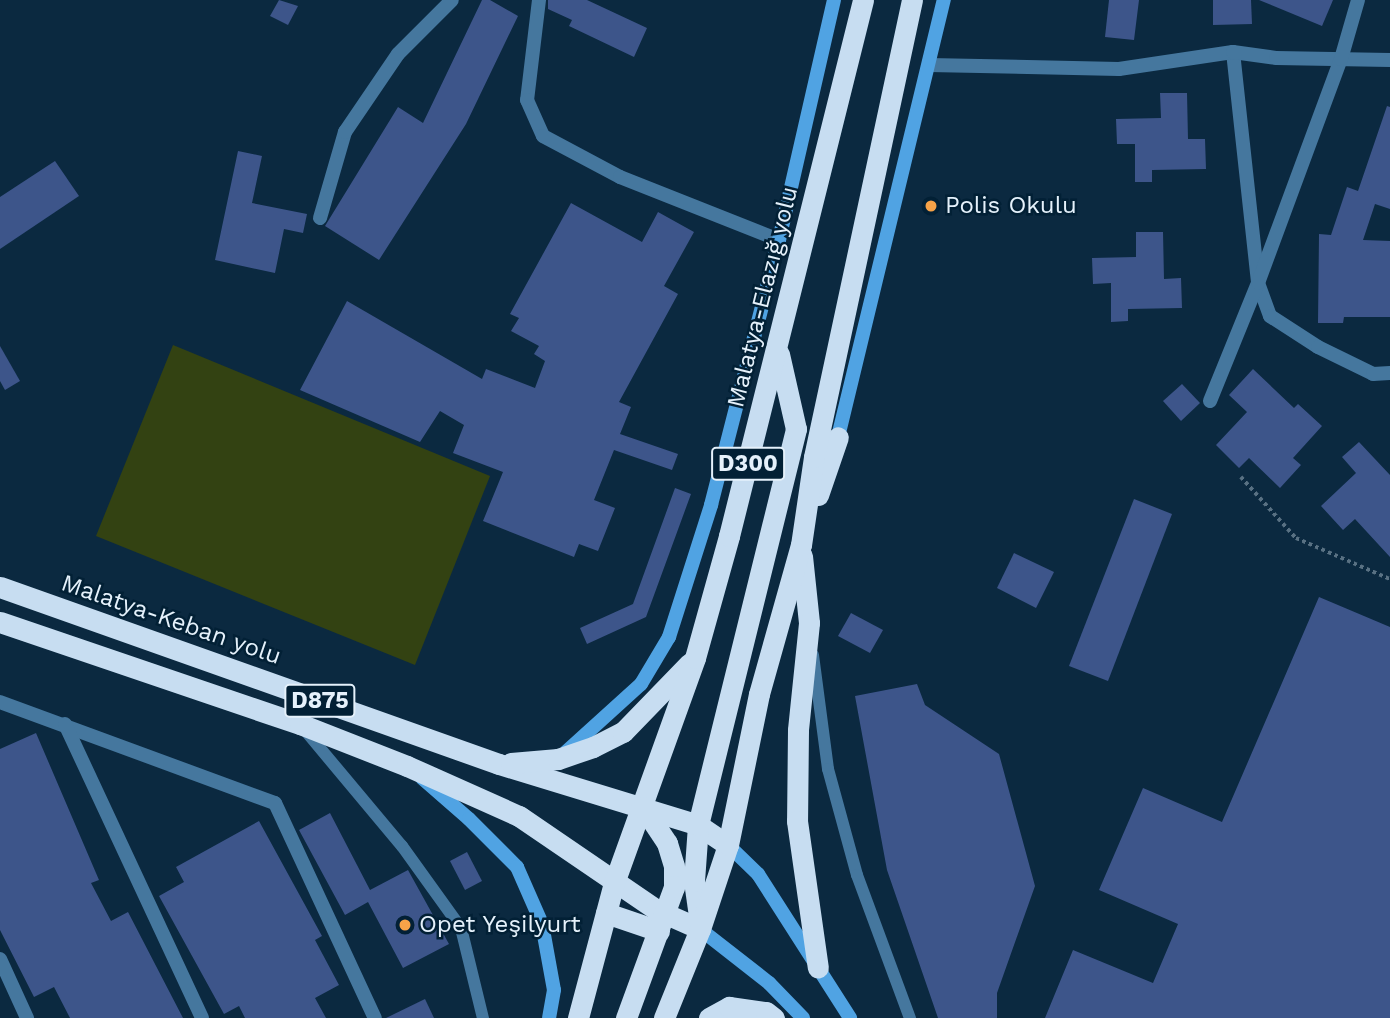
<!DOCTYPE html>
<html>
<head>
<meta charset="utf-8">
<style>
  body { margin:0 }
  #map { position:relative; width:1390px; height:1018px; overflow:hidden; background:#0b2940; font-family:"Work Sans",sans-serif }
  div>[style] { position:absolute }
  [style*='--x'] { left:calc(var(--x)*1px); top:calc(var(--y)*1px); width:calc(var(--w)*1px); rotate:calc(var(--a)*1deg) }
  .green>* { inset:0; background:#334212 }
  .building>* { inset:0; background:#3d558a }
  .path>* { height:3.5px; margin-top:-1.75px; transform-origin:0; background:repeating-linear-gradient(90deg,#597183 0 3.5px,transparent 0 7px) }
  .lane>* { height:12px; margin:-6px; padding:0 6px; transform-origin:6px; border-radius:6px; background:#45779e }
  .street>* { height:14px; margin:-7px; padding:0 7px; transform-origin:7px; border-radius:7px; background:#45779e }
  .secondary>* { height:14px; margin:-7px; padding:0 7px; transform-origin:7px; border-radius:7px; background:#50a3e3 }
  .highway>* { height:21px; margin:-10.5px; padding:0 10.5px; transform-origin:10.5px; border-radius:10.5px; background:#c7ddf1 }
  .dots>* { width:19px; height:19px; translate:-50% -50%; box-sizing:border-box; border:4px solid #022035; border-radius:50% }
  span { translate:-50% -50%; white-space:nowrap; text-align:center; line-height:1.15; -webkit-text-stroke:5px #022035; paint-order:stroke }
  .shield-label span { padding:2px 5px; background:#022035; border:2px solid; border-radius:5px; -webkit-text-stroke-width:0 }
  .shield-label { font-size:23px; color:#e5f1fb; font-weight:700 }
  .poi-label { font-size:24px; color:#e5f1fb }
  .left { translate:0 -50%; text-align:left }
  .street-label { font-size:24px; color:#e5f1fb }
</style>
</head>
<body>
<div id="map">
  <div class="green">
    <div style="clip-path:polygon(173px 345px,490px 476px,415px 665px,96px 536px)"></div>
  </div>
  <div class="building">
    <div style="clip-path:polygon(279px 0,298px 6px,288px 25px,270px 16px)"></div>
    <div style="clip-path:polygon(482px 0,490px 0,518px 16px,466px 124px,379px 260px,325px 226px,398px 107px,423px 123px)"></div>
    <div style="clip-path:polygon(548px 0,587px 0,647px 28px,634px 57px,569px 26px,572px 20px,548px 9px)"></div>
    <div style="clip-path:polygon(1109px 0,1139px 0,1134px 40px,1105px 37px)"></div>
    <div style="clip-path:polygon(1213px 0,1251px 0,1252px 24px,1213px 25px)"></div>
    <div style="clip-path:polygon(1259px 0,1333px 0,1322px 26px)"></div>
    <div style="clip-path:polygon(1160px 93px,1187px 93px,1188px 139px,1205px 139px,1206px 169px,1152px 170px,1152px 182px,1135px 182px,1135px 144px,1117px 144px,1116px 119px,1161px 118px)"></div>
    <div style="clip-path:polygon(1387px 106px,1390px 107px,1390px 209px,1375px 204px,1363px 240px,1390px 241px,1390px 317px,1344px 317px,1343px 323px,1318px 323px,1319px 234px,1331px 235px,1347px 187px,1358px 191px)"></div>
    <div style="clip-path:polygon(238px 151px,262px 156px,252px 203px,307px 214px,303px 233px,284px 229px,275px 273px,215px 260px)"></div>
    <div style="clip-path:polygon(55px 161px,79px 196px,0 249px,0 197px)"></div>
    <div style="clip-path:polygon(571px 203px,642px 242px,658px 212px,694px 232px,664px 286px,678px 294px,619px 402px,631px 407px,620px 434px,678px 454px,672px 470px,614px 450px,594px 500px,615px 508px,598px 551px,579px 544px,574px 557px,483px 521px,503px 472px,453px 453px,464px 425px,440px 411px,420px 442px,300px 390px,347px 301px,482px 379px,486px 369px,535px 388px,545px 361px,534px 354px,539px 346px,511px 331px,519px 318px,510px 314px)"></div>
    <div style="clip-path:polygon(1136px 232px,1163px 232px,1164px 279px,1181px 278px,1182px 308px,1128px 309px,1128px 321px,1111px 322px,1111px 283px,1093px 284px,1092px 258px,1136px 257px)"></div>
    <div style="clip-path:polygon(0 346px,20px 381px,5px 390px,0 381px)"></div>
    <div style="clip-path:polygon(1253px 369px,1294px 408px,1298px 404px,1322px 426px,1293px 458px,1301px 465px,1280px 488px,1249px 458px,1239px 468px,1216px 445px,1247px 412px,1229px 395px)"></div>
    <div style="clip-path:polygon(1182px 384px,1200px 403px,1181px 421px,1163px 401px)"></div>
    <div style="clip-path:polygon(1359px 442px,1390px 475px,1390px 557px,1355px 519px,1343px 530px,1321px 506px,1356px 473px,1342px 457px)"></div>
    <div style="clip-path:polygon(675px 488px,691px 494px,646px 617px,587px 644px,580px 628px,633px 604px)"></div>
    <div style="clip-path:polygon(1134px 499px,1172px 514px,1108px 681px,1069px 666px)"></div>
    <div style="clip-path:polygon(1014px 553px,1054px 572px,1036px 608px,997px 588px)"></div>
    <div style="clip-path:polygon(1319px 597px,1390px 627px,1390px 1018px,1045px 1018px,1073px 950px,1153px 983px,1178px 924px,1099px 890px,1143px 788px,1222px 822px)"></div>
    <div style="clip-path:polygon(851px 613px,883px 630px,870px 653px,838px 636px)"></div>
    <div style="clip-path:polygon(917px 684px,925px 705px,999px 754px,1035px 886px,997px 993px,997px 1018px,938px 1018px,887px 870px,855px 696px)"></div>
    <div style="clip-path:polygon(36px 733px,99px 880px,91px 883px,111px 921px,128px 912px,183px 1018px,70px 1018px,54px 987px,34px 997px,0 930px,0 749px)"></div>
    <div style="clip-path:polygon(330px 813px,370px 890px,408px 870px,449px 944px,403px 968px,368px 902px,345px 915px,299px 830px)"></div>
    <div style="clip-path:polygon(259px 821px,322px 936px,315px 940px,339px 985px,315px 998px,326px 1018px,245px 1018px,239px 1006px,224px 1014px,159px 896px,184px 882px,176px 867px)"></div>
    <div style="clip-path:polygon(467px 852px,482px 881px,465px 890px,450px 861px)"></div>
    <div style="clip-path:polygon(425px 999px,434px 1018px,386px 1018px)"></div>
  </div>
  <div class="path">
    <div style="--x:1241;--y:477;--w:82;--a:48"></div>
    <div style="--x:1296;--y:538;--w:103;--a:23.6"></div>
  </div>
  <div class="lane">
    <div style="--x:813;--y:655;--w:115;--a:82.5"></div>
    <div style="--x:828;--y:769;--w:110;--a:74.7"></div>
    <div style="--x:857;--y:875;--w:153;--a:69.7"></div>
    <div style="--x:304;--y:729;--w:153;--a:50.1"></div>
    <div style="--x:402;--y:846;--w:101;--a:54.3"></div>
    <div style="--x:461;--y:928;--w:93;--a:76.3"></div>
  </div>
  <div class="street">
    <div style="--x:539;--y:0;--w:101;--a:96.8"></div>
    <div style="--x:527;--y:100;--w:39;--a:66"></div>
    <div style="--x:543;--y:136;--w:87;--a:28"></div>
    <div style="--x:620;--y:177;--w:171;--a:21.6"></div>
    <div style="--x:1233;--y:52;--w:232;--a:83.8"></div>
    <div style="--x:1258;--y:283;--w:35;--a:70"></div>
    <div style="--x:1270;--y:316;--w:57;--a:32.9"></div>
    <div style="--x:1318;--y:347;--w:61;--a:26.1"></div>
    <div style="--x:1373;--y:374;--w:17;--a:-3"></div>
    <div style="--x:929;--y:65;--w:190;--a:1.2"></div>
    <div style="--x:1119;--y:69;--w:115;--a:-8.5"></div>
    <div style="--x:1233;--y:52;--w:43;--a:7.9"></div>
    <div style="--x:1276;--y:58;--w:114;--a:1"></div>
    <div style="--x:320;--y:218;--w:90;--a:-73.8"></div>
    <div style="--x:345;--y:132;--w:94;--a:-55.8"></div>
    <div style="--x:398;--y:54;--w:76;--a:-45"></div>
    <div style="--x:1210;--y:401;--w:127;--a:-67.9"></div>
    <div style="--x:1258;--y:283;--w:239;--a:-69.7"></div>
    <div style="--x:1341;--y:59;--w:61;--a:-73.9"></div>
    <div style="--x:0;--y:702;--w:293;--a:20.2"></div>
    <div style="--x:275;--y:803;--w:237;--a:65.1"></div>
    <div style="--x:65;--y:724;--w:324;--a:65"></div>
    <div style="--x:0;--y:959;--w:65;--a:65.4"></div>
  </div>
  <div class="secondary">
    <div style="--x:838;--y:437;--w:450;--a:-76.4"></div>
    <div style="--x:566;--y:752;--w:101;--a:-42.2"></div>
    <div style="--x:641;--y:684;--w:55;--a:-59.2"></div>
    <div style="--x:669;--y:637;--w:139;--a:-72.3"></div>
    <div style="--x:711;--y:505;--w:274;--a:-75.6"></div>
    <div style="--x:779;--y:240;--w:246;--a:-77.1"></div>
    <div style="--x:422;--y:778;--w:62;--a:41.1"></div>
    <div style="--x:469;--y:819;--w:68;--a:45"></div>
    <div style="--x:517;--y:867;--w:62;--a:66.3"></div>
    <div style="--x:542;--y:924;--w:67;--a:79.7"></div>
    <div style="--x:554;--y:990;--w:28;--a:100"></div>
    <div style="--x:728;--y:845;--w:42;--a:44"></div>
    <div style="--x:758;--y:874;--w:171;--a:57.4"></div>
    <div style="--x:700;--y:929;--w:88;--a:38"></div>
    <div style="--x:769;--y:983;--w:49;--a:45.8"></div>
  </div>
  <div class="highway">
    <div style="--x:818;--y:495;--w:61;--a:-71"></div>
    <div style="--x:802;--y:556;--w:67;--a:84"></div>
    <div style="--x:809;--y:623;--w:108;--a:95.9"></div>
    <div style="--x:798;--y:730;--w:91;--a:90.6"></div>
    <div style="--x:797;--y:821;--w:148;--a:81.9"></div>
    <div style="--x:0;--y:587;--w:529;--a:19.53"></div>
    <div style="--x:499;--y:764;--w:208;--a:17"></div>
    <div style="--x:698;--y:825;--w:36;--a:34"></div>
    <div style="--x:0;--y:622;--w:317;--a:18.8"></div>
    <div style="--x:300;--y:724;--w:115;--a:21.4"></div>
    <div style="--x:407;--y:766;--w:123;--a:24.1"></div>
    <div style="--x:519;--y:816;--w:167;--a:34.3"></div>
    <div style="--x:657;--y:910;--w:47;--a:23.8"></div>
    <div style="--x:511;--y:763;--w:47;--a:-4.9"></div>
    <div style="--x:558;--y:759;--w:37;--a:-19"></div>
    <div style="--x:593;--y:747;--w:34;--a:-27"></div>
    <div style="--x:623;--y:732;--w:95;--a:-45.9"></div>
    <div style="--x:606;--y:913;--w:56;--a:18.8"></div>
    <div style="--x:700;--y:923;--w:42;--a:-98.1"></div>
    <div style="--x:694;--y:881;--w:56;--a:-85.9"></div>
    <div style="--x:698;--y:825;--w:408;--a:-76.1"></div>
    <div style="--x:796;--y:429;--w:77;--a:-102.8"></div>
    <div style="--x:578;--y:1018;--w:140;--a:-75.1"></div>
    <div style="--x:614;--y:883;--w:239;--a:-70.2"></div>
    <div style="--x:695;--y:658;--w:127;--a:-74.4"></div>
    <div style="--x:729;--y:536;--w:552;--a:-75.96"></div>
    <div style="--x:626;--y:1018;--w:140;--a:-69.9"></div>
    <div style="--x:674;--y:887;--w:21;--a:-90"></div>
    <div style="--x:674;--y:866;--w:24;--a:-107"></div>
    <div style="--x:667;--y:843;--w:43;--a:-123.7"></div>
    <div style="--x:664;--y:1018;--w:96;--a:-68"></div>
    <div style="--x:700;--y:929;--w:89;--a:-71.6"></div>
    <div style="--x:728;--y:845;--w:154;--a:-78.4"></div>
    <div style="--x:759;--y:694;--w:155;--a:-74.3"></div>
    <div style="--x:801;--y:545;--w:89;--a:-81.6"></div>
    <div style="--x:814;--y:457;--w:467;--a:-77.9"></div>
    <div style="--x:709;--y:1018;--w:23;--a:-29"></div>
    <div style="--x:729;--y:1007;--w:37;--a:8"></div>
    <div style="--x:766;--y:1012;--w:10;--a:37"></div>
  </div>
  <div class="dots">
    <div style="left:931px;top:206px;background:#f6a248"></div>
    <div style="left:405px;top:925px;background:#f6a248"></div>
  </div>
  <div class="shield-label">
    <span style="left:748px;top:464px">D300</span>
    <span style="left:320px;top:701px">D875</span>
  </div>
  <div class="poi-label">
    <span class="left" style="left:945px;top:206px">Polis Okulu</span>
    <span class="left" style="left:419px;top:925px">Opet Yeşilyurt</span>
  </div>
  <div class="street-label">
    <span style="left:763px;top:297px;rotate:-76deg">Malatya-Elazığ yolu</span>
    <span style="left:171px;top:620px;rotate:19deg">Malatya-Keban yolu</span>
  </div>
</div>
</body>
</html>
